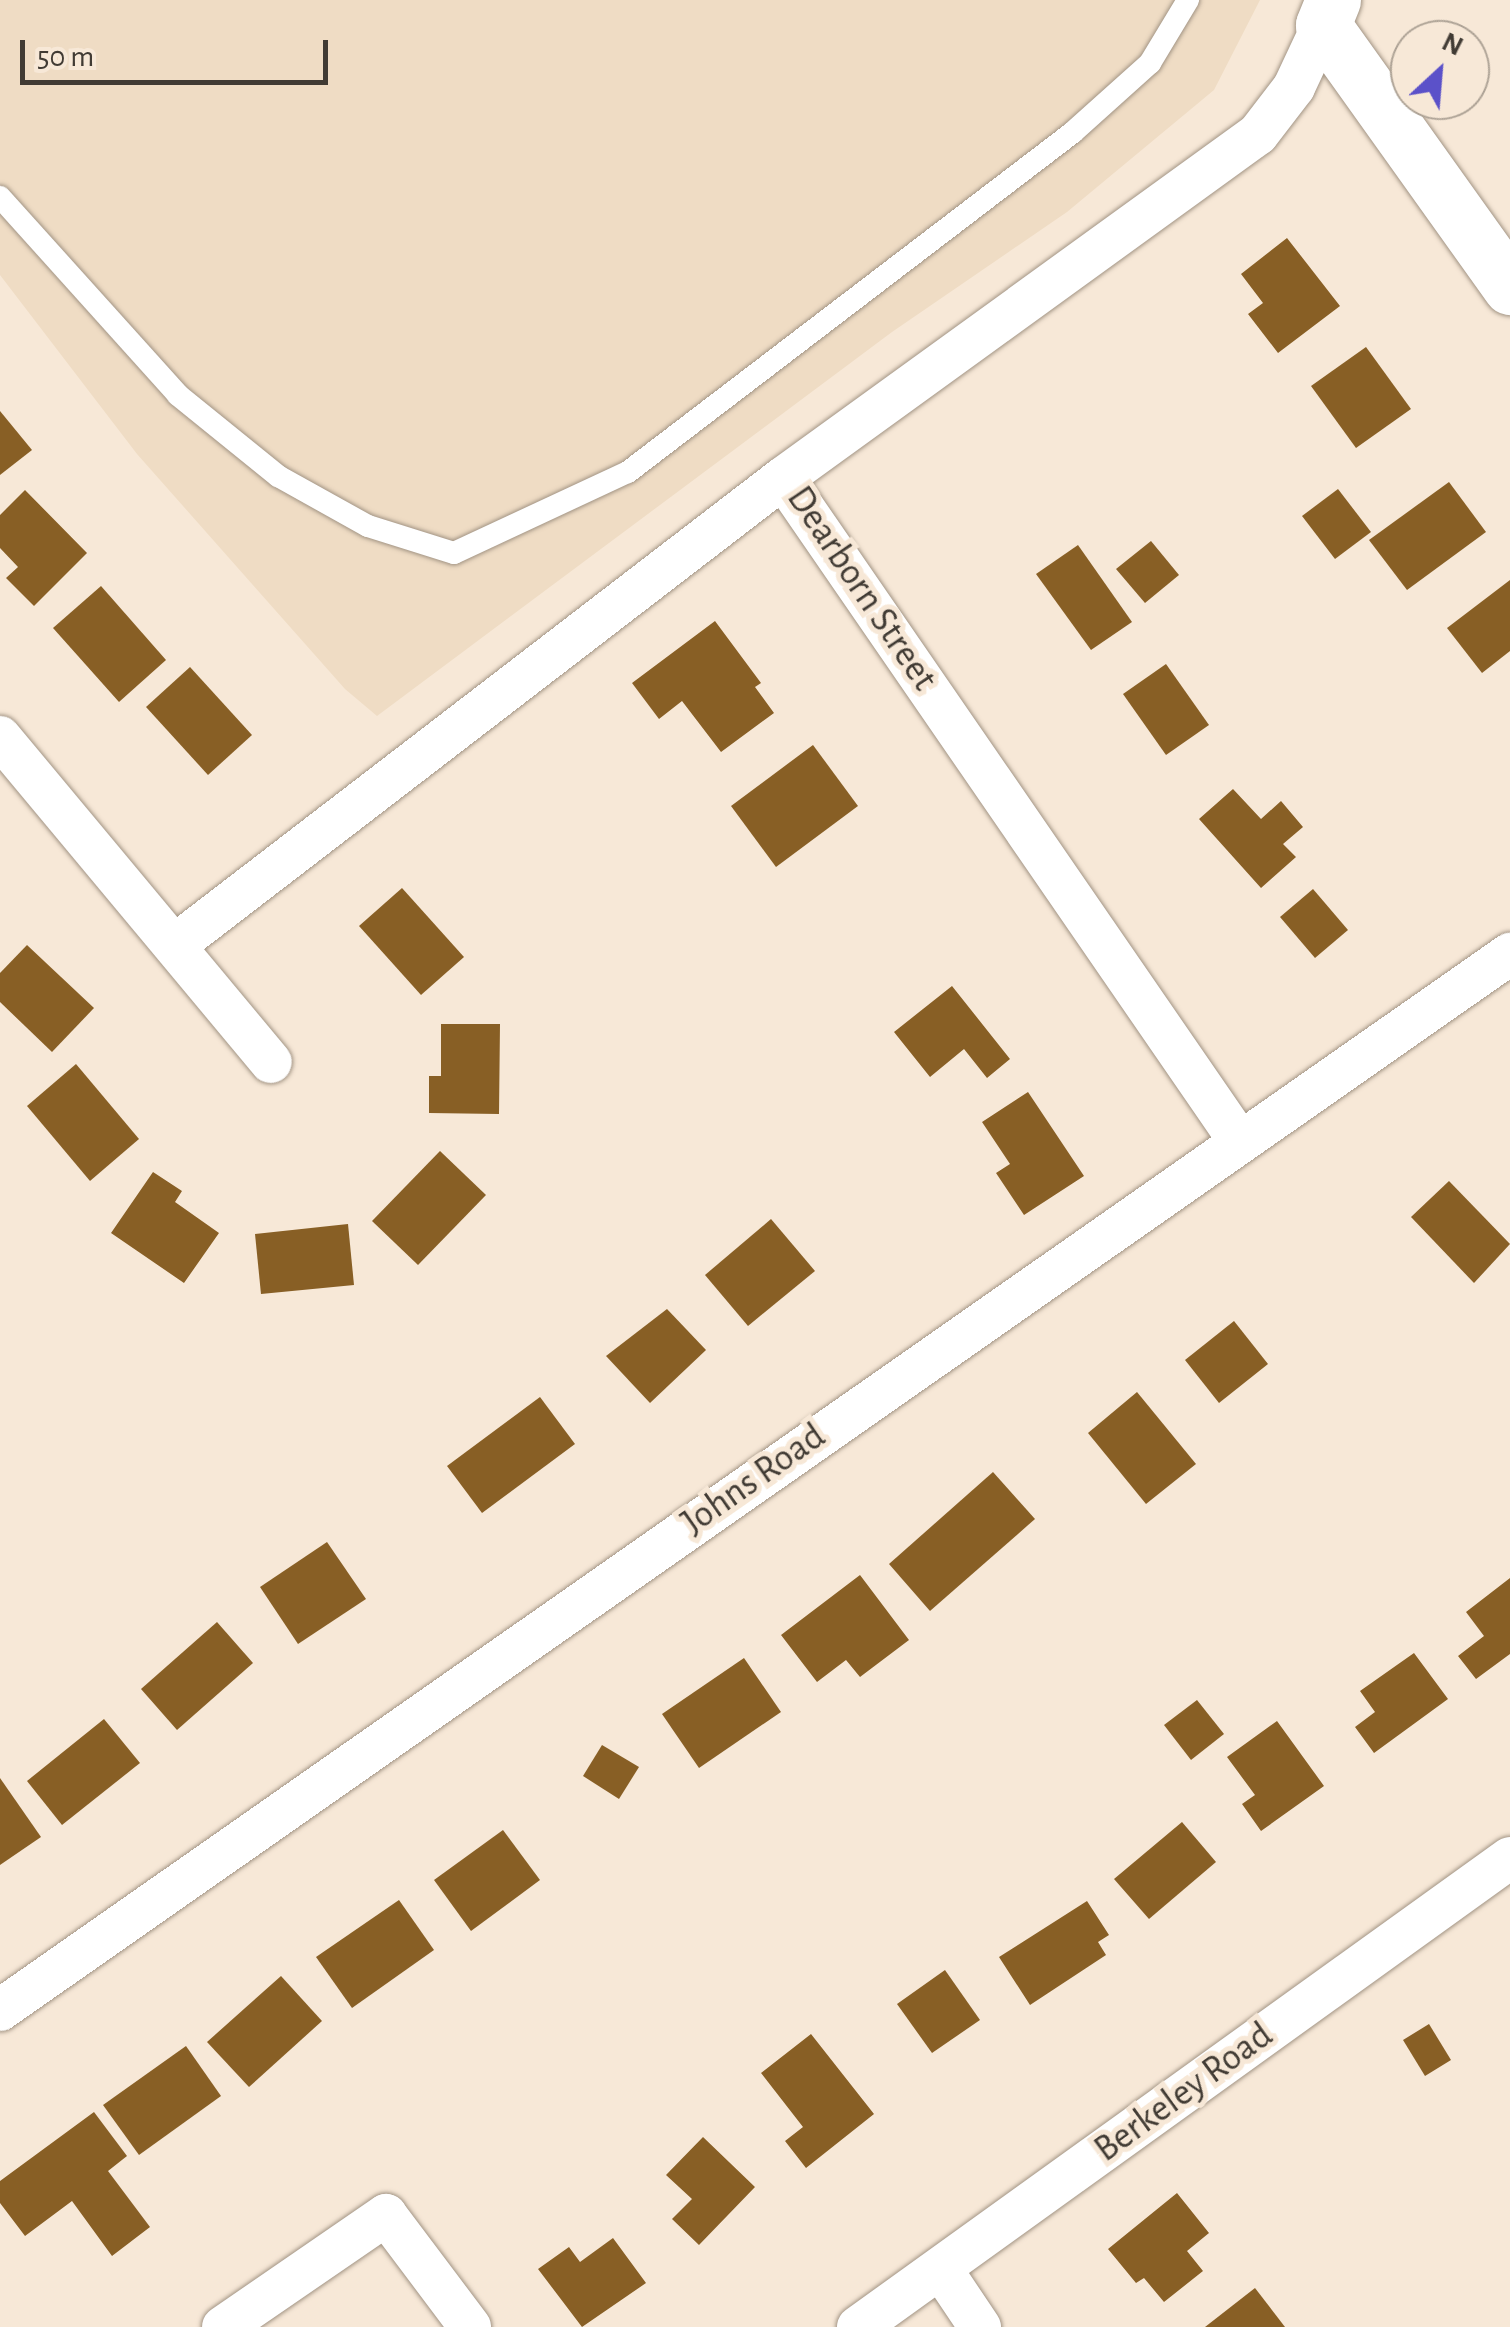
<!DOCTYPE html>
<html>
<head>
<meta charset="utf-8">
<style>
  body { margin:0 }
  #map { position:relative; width:1510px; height:2327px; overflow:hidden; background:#f7e8d7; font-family:"Alegreya Sans",sans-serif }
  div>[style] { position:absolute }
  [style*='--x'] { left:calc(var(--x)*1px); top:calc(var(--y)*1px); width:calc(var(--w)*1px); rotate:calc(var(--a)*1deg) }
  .built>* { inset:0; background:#efdcc4 }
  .building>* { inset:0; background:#885f25 }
  .roads { filter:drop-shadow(0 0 2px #a29484) drop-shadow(0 0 2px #a29484) }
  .service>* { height:22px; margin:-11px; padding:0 11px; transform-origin:11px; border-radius:11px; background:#fff }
  .minor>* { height:42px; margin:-21px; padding:0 21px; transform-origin:21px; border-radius:21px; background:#fff }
  .tertiary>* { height:55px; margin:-27.5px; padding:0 27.5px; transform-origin:27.5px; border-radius:27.5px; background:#fff }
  span { translate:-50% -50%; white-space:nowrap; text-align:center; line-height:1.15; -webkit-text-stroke:10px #f7e8d7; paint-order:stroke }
  .street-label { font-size:38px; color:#413b34 }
  .north { position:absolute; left:1390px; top:20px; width:100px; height:100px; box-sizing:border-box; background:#f7e8d7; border:2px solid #aea396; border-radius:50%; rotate:26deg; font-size:28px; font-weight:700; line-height:40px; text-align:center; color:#413b34 }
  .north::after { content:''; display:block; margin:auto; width:35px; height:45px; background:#5b51c9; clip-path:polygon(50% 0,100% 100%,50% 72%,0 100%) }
  .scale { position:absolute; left:20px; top:40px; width:308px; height:45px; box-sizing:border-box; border:5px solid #413b34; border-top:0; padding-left:12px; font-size:30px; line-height:35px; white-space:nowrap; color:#413b34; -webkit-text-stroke:8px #f7e8d7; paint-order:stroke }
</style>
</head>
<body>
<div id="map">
  <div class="built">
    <div style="clip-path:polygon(0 0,1260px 0,1214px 90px,1067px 212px,892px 332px,377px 716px,345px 689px,137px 454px,0 275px)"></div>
  </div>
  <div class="building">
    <div style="clip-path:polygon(1287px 238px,1340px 306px,1278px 353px,1248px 314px,1263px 303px,1241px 274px)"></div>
    <div style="clip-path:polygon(1366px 347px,1411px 409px,1356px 448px,1311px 386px)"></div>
    <div style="clip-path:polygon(0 411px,32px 450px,0 475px)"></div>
    <div style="clip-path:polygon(1449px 482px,1486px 532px,1407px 590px,1369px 540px)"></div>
    <div style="clip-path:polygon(1338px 489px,1371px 532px,1335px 559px,1302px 516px)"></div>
    <div style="clip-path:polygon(25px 490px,87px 553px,34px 606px,6px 578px,18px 567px,0 548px,0 515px)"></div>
    <div style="clip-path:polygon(1151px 541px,1179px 575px,1145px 603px,1116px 569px)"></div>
    <div style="clip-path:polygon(1078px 545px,1132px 622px,1091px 650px,1036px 574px)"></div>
    <div style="clip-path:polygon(1510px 580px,1510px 651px,1482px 673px,1447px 628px)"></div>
    <div style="clip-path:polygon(101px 586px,166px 660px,119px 702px,53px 628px)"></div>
    <div style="clip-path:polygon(715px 621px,761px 683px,755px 687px,774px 713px,721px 752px,682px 701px,659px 719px,632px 683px)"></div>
    <div style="clip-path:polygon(1166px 664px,1209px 725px,1166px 755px,1123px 694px)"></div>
    <div style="clip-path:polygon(190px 667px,252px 735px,208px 775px,146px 707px)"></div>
    <div style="clip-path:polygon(813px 745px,858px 806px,776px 867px,731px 806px)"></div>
    <div style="clip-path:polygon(1233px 789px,1261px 819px,1281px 801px,1303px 827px,1283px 844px,1296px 857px,1261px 888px,1199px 819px)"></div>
    <div style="clip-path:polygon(402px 888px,464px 957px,421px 995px,359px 926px)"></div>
    <div style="clip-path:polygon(1313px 889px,1348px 930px,1315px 958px,1280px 917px)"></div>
    <div style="clip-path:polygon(27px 945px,94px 1008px,52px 1052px,0 1002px,0 973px)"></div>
    <div style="clip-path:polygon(952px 986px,1010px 1059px,987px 1078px,964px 1049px,930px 1077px,894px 1032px)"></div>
    <div style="clip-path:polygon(441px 1024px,500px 1024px,499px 1114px,429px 1113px,429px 1076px,441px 1076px)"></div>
    <div style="clip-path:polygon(76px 1064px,139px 1139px,90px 1181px,27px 1106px)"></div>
    <div style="clip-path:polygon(1028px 1092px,1084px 1176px,1024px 1215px,996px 1173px,1010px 1164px,982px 1122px)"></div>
    <div style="clip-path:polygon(440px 1151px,486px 1195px,418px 1265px,372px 1221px)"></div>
    <div style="clip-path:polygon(153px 1172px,182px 1191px,175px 1202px,219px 1233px,184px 1283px,111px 1233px)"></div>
    <div style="clip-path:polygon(1449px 1181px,1510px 1244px,1474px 1283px,1411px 1217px)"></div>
    <div style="clip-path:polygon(771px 1219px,815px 1271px,748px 1326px,705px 1275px)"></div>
    <div style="clip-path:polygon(348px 1224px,354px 1285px,261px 1294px,255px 1234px)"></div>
    <div style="clip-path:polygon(667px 1309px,706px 1350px,650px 1403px,606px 1356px)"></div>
    <div style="clip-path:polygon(1234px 1321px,1268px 1364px,1219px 1403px,1185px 1360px)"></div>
    <div style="clip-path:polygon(1137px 1392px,1196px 1464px,1146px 1504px,1088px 1433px)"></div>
    <div style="clip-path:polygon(540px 1397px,575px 1444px,482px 1513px,447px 1466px)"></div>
    <div style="clip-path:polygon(993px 1472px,1035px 1519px,930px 1611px,889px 1564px)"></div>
    <div style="clip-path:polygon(327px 1542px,366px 1599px,298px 1644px,260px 1587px)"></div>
    <div style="clip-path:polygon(860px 1575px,909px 1640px,860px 1677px,846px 1660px,817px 1682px,781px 1635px)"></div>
    <div style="clip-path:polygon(1510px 1578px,1510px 1654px,1476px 1679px,1458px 1656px,1484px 1636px,1466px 1612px)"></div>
    <div style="clip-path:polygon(217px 1622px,253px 1663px,177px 1730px,141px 1689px)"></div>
    <div style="clip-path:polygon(1414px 1653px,1448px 1699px,1374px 1753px,1355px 1727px,1375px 1712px,1360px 1691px)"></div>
    <div style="clip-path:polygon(744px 1658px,781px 1712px,699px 1768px,662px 1714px)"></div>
    <div style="clip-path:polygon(1197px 1700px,1224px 1734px,1191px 1760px,1164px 1725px)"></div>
    <div style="clip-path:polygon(104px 1719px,140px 1763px,62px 1825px,27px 1781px)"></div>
    <div style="clip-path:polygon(1277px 1721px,1324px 1786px,1261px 1831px,1242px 1804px,1255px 1795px,1227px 1757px)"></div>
    <div style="clip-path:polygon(602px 1745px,639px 1767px,619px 1799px,583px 1776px)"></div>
    <div style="clip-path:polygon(0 1778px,41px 1837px,0 1865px)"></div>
    <div style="clip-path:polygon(1182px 1822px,1216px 1862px,1149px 1919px,1114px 1879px)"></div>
    <div style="clip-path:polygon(503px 1830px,540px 1880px,471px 1931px,434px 1880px)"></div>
    <div style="clip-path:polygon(399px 1900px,434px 1950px,352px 2008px,316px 1957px)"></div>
    <div style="clip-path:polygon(1087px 1901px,1109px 1935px,1098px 1942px,1106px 1955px,1030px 2005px,999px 1957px)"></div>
    <div style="clip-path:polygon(945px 1970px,980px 2020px,932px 2053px,897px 2004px)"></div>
    <div style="clip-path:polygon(281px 1976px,322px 2021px,249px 2087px,207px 2042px)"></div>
    <div style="clip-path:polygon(1429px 2024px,1451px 2060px,1425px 2076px,1403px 2040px)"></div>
    <div style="clip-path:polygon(811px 2034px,874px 2114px,806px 2168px,785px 2141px,803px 2127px,761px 2073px)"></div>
    <div style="clip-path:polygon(186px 2046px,221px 2096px,139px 2155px,103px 2105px)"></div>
    <div style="clip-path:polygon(94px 2112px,127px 2156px,108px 2171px,150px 2227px,112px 2256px,72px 2201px,25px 2236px,0 2203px,0 2181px)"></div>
    <div style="clip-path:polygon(703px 2137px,755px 2187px,699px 2245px,672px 2219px,692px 2199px,666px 2175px)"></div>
    <div style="clip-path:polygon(1177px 2193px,1209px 2233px,1187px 2251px,1203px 2271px,1164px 2302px,1144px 2278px,1136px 2283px,1108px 2249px)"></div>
    <div style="clip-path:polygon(613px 2238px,646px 2283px,582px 2327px,538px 2269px,569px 2247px,580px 2262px)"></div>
    <div style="clip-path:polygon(1255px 2288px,1285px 2327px,1205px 2327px)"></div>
  </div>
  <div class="roads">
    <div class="service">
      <div style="--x:0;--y:197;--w:266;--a:48"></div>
      <div style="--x:178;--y:395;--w:129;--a:39"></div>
      <div style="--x:278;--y:476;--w:103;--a:29.1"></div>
      <div style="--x:368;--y:526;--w:90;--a:17.4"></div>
      <div style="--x:454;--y:553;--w:192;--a:-25"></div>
      <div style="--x:628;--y:472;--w:559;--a:-37.36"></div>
      <div style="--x:1072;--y:133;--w:105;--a:-41.9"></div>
      <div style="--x:1150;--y:63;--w:74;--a:-58.9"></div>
    </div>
    <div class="minor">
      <div style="--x:0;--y:737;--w:423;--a:50.2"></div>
      <div style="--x:175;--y:945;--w:767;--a:-37.53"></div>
      <div style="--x:1238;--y:1139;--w:802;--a:-124.54"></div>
      <div style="--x:783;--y:478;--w:586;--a:-35.91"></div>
      <div style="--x:1258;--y:134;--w:59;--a:-52.5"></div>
      <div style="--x:1294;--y:87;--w:68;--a:-64.9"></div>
      <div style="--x:0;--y:2010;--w:1843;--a:-34.97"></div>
      <div style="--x:941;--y:2269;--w:70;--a:56.1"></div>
      <div style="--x:223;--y:2327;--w:198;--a:-34.5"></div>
      <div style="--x:386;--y:2215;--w:140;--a:53.1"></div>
      <div style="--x:858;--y:2327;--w:803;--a:-35.73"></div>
    </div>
    <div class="tertiary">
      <div style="--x:1333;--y:0;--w:27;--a:112"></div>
      <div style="--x:1323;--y:25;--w:322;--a:54.5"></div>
    </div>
  </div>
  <div class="street-label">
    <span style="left:861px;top:589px;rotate:56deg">Dearborn Street</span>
    <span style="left:754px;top:1480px;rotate:-35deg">Johns Road</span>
    <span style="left:1184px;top:2093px;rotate:-36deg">Berkeley Road</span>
  </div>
  <div class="north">N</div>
  <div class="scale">50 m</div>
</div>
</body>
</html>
